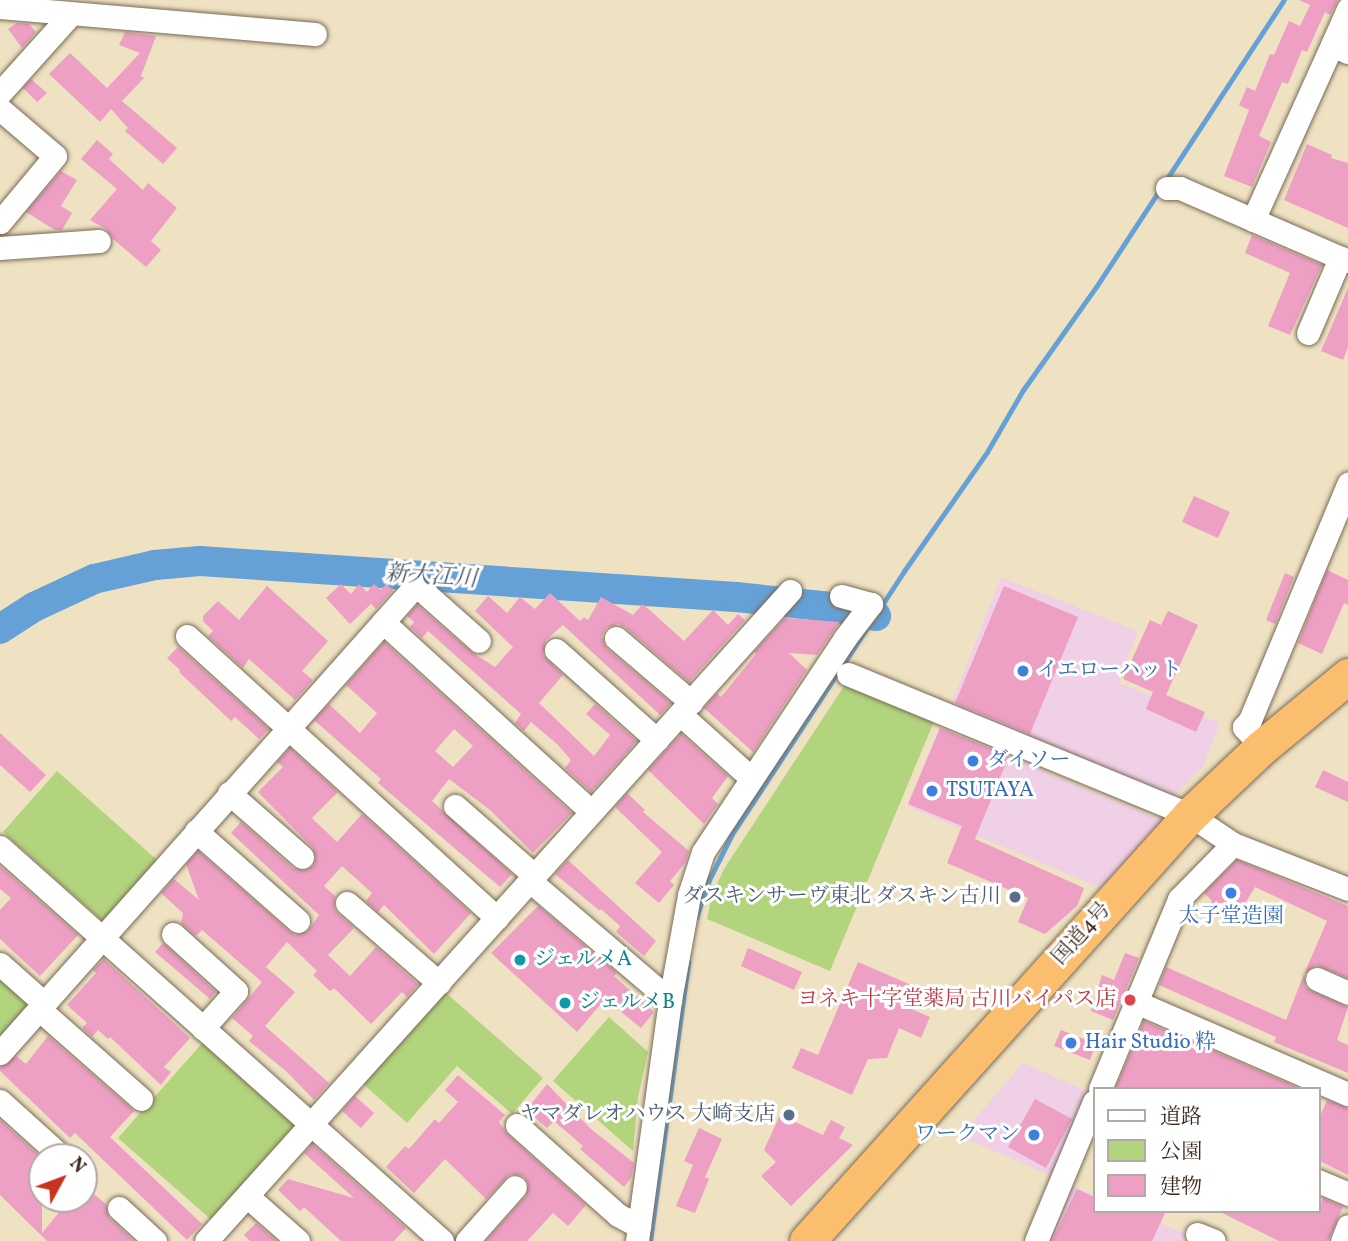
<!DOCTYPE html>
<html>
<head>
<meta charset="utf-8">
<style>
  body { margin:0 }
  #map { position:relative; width:1348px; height:1241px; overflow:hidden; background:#eee2c2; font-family:Vollkorn,"Noto Serif JP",serif }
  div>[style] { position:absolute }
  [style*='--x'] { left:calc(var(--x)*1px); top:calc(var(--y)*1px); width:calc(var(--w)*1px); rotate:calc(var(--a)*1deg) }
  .built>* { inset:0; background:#efd0e6 }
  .green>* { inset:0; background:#b2d47c }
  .stream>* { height:5px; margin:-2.5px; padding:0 2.5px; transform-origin:2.5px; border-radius:2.5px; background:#65a1d6 }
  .river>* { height:30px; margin:-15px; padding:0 15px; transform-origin:15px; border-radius:15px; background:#65a1d6 }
  .building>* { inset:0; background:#ee9fc4 }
  .roads { filter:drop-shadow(0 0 2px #7a6a57) drop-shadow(0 0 2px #7a6a57) }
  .minor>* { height:23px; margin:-11.5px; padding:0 11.5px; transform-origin:11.5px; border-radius:11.5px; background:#fff }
  .highway>* { height:35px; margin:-17.5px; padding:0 17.5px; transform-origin:17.5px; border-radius:17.5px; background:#fbbe6e }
  .dots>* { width:19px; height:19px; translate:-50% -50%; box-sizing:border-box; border:4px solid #fff; border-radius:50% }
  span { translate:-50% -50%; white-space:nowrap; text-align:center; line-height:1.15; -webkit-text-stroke:6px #fff; paint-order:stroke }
  .shop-label { font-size:21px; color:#366cbe }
  .left { translate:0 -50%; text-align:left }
  .right { translate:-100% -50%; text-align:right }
  .service-label { font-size:21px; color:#4e5e75 }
  .street-label { font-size:21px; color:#3b2a1e }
  .culture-label { font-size:21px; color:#0d838f }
  .health-label { font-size:21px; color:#be3a42 }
  .water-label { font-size:23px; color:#4c5a68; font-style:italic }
  .legend { position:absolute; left:1093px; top:1087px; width:228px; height:126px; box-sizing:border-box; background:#fff; border:2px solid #b1aaa5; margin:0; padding:9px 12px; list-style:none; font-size:21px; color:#3b2a1e }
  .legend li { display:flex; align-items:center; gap:14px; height:35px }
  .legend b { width:35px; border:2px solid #b1aaa5 }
  .north { position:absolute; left:28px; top:1143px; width:70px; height:70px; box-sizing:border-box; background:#fff; border:2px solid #b1aaa5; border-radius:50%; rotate:49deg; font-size:19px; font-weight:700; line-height:28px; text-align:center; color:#3b2a1e }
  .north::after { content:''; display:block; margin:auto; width:24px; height:32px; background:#c8321e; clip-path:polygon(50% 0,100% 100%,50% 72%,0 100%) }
</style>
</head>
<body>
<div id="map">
  <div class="built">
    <div style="clip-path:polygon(1001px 577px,1138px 631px,1118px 683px,1220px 723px,1203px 767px,1173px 798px,949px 710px)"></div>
    <div style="clip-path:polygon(940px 727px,1172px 825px,1101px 888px,907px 806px)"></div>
    <div style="clip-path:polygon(1023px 1063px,1091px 1093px,1053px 1177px,960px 1136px)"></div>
    <div style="clip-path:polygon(1073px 1186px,1094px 1195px,1094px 1211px,1132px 1211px,1186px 1234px,1183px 1241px,1049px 1241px)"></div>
  </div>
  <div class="green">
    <div style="clip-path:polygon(846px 683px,935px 719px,830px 971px,707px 919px,712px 895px,724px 869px)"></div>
    <div style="clip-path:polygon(57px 771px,158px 861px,105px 923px,3px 832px)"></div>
    <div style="clip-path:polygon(0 974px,33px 1003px,0 1038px)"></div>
    <div style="clip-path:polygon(444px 991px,543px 1078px,512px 1114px,457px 1066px,407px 1123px,362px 1083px)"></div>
    <div style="clip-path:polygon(609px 1017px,648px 1052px,638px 1097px,633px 1151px,553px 1081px)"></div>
    <div style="clip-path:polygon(206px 1039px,302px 1124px,215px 1223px,118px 1138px)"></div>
  </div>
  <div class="stream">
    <div style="--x:696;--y:918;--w:40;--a:-71.1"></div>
    <div style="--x:709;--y:880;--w:51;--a:-63.4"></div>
    <div style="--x:732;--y:834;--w:314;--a:-56.8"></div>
    <div style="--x:904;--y:571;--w:145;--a:-55.1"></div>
    <div style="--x:987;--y:452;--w:72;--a:-59.9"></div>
    <div style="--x:1023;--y:390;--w:126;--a:-54.7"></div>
    <div style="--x:1096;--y:287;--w:343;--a:-56.8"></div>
    <div style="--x:650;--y:1241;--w:282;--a:-82.2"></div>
  </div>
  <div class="river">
    <div style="--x:0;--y:629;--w:40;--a:-32.9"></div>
    <div style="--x:34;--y:607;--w:66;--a:-25"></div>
    <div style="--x:94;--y:579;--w:63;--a:-12.9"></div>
    <div style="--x:155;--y:565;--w:45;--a:-5.1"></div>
    <div style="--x:200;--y:561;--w:537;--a:3.84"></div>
    <div style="--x:736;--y:597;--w:96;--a:6"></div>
    <div style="--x:831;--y:607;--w:46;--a:11.3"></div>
  </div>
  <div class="building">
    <div style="clip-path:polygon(1299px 0,1338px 0,1330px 15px,1325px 12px,1307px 52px,1302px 50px,1288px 84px,1282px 82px,1259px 136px,1271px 142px,1252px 187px,1224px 176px,1249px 110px,1239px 105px,1247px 87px,1255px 91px,1270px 54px,1274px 55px,1289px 21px,1300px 26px,1310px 5px)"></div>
    <div style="clip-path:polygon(17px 23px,29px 24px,36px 32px,22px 48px,8px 29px)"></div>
    <div style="clip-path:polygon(125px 32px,156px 36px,141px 76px,144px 78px,122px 101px,177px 148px,163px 164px,125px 131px,128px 128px,111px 109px,100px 122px,49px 74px,70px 53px,107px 88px,140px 53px,119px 45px)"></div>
    <div style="clip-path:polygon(31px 79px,47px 93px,37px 102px,23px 88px)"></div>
    <div style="clip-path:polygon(97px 140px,113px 154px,109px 159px,143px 190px,148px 183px,177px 208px,151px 241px,161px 250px,146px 267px,113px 239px,106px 229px,90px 220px,117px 189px,81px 159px)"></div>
    <div style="clip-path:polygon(1307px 144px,1332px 155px,1331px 158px,1348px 163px,1348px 228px,1284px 200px)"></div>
    <div style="clip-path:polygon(61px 171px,77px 180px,61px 206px,72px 213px,62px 230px,55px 230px,26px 212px)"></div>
    <div style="clip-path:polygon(1252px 235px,1322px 265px,1290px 335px,1268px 326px,1290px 273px,1245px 253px)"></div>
    <div style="clip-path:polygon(1348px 288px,1348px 347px,1343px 360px,1321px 351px)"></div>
    <div style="clip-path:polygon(1194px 496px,1230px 512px,1218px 538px,1182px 522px)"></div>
    <div style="clip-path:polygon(1327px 570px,1348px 580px,1348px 605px,1344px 603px,1322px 654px,1298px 643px)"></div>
    <div style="clip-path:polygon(1285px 573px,1294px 577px,1275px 624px,1266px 620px)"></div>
    <div style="clip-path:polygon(341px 584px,351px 594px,359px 584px,367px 592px,374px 584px,381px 590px,386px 584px,393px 590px,376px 609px,371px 604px,350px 624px,326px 598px)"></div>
    <div style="clip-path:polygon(267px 586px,328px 641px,302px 671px,313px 680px,295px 700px,249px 659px,243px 668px,208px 636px,213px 631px,203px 621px,203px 616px,218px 601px,239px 620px)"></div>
    <div style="clip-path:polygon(1004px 586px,1078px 617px,1030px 734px,955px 703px)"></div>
    <div style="clip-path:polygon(550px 593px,580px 621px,584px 617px,588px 620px,601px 597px,633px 615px,643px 604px,684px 641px,713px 610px,728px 625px,738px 614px,745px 620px,689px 682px,625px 627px,618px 624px,606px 628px,602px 636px,606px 648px,671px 703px,660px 715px,563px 625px,546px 640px,543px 655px,563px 675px,539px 703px,594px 756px,610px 735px,586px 714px,595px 704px,637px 741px,591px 792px,565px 768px,571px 760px,558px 745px,531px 722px,524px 731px,515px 723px,521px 714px,428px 631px,422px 638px,410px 627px,414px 622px,407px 616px,417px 605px,470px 651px,495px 667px,513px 647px,475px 611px,488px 596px,507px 613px,520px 597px,535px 609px)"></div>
    <div style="clip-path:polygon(1168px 611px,1198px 625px,1166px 695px,1205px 712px,1196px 732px,1146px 709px,1153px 692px,1123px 679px,1150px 620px,1161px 625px)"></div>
    <div style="clip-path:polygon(785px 618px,840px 622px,817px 655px,789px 653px,807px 670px,753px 752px,704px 708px,717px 693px,721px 697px,756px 654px,754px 652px)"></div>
    <div style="clip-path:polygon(evenodd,384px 642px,572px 813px,533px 853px,490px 810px,449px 779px,432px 801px,512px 874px,500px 887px,378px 783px,381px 779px,314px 720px,329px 704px,360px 733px,377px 713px,346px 685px,384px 642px,454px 729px,473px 746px,453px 767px,435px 751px,454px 729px)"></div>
    <div style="clip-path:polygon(178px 647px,269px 729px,259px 739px,235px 717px,231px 721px,179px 672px,180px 670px,167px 658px)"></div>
    <div style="clip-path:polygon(940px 728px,1009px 756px,975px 839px,1084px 888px,1077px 906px,1045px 934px,1018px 922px,1028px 898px,947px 863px,962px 826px,908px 804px)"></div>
    <div style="clip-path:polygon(0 733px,46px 775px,30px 792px,0 765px)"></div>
    <div style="clip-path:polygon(681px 734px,728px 776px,712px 798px,718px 804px,704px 824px,648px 770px)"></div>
    <div style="clip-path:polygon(290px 748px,338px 792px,312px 818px,337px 842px,362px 814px,471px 913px,434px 954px,384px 905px,378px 912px,366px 901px,372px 893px,342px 866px,324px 886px,335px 896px,334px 907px,337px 913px,354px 928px,328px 955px,350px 976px,376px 947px,418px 984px,407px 997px,402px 992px,371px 1024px,334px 988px,330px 991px,313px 975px,317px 971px,287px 942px,266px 967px,295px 992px,265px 1026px,329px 1083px,314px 1100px,287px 1072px,249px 1041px,253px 1036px,232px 1018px,262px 982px,202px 930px,196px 936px,181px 923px,183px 913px,161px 893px,174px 879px,199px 900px,186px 864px,198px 851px,289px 931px,296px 935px,308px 931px,319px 915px,231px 833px,241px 822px,293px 868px,306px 870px,313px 866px,316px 859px,312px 847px,258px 792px,283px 767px,277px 762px)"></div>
    <div style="clip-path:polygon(1323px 770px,1348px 782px,1348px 802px,1315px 787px)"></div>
    <div style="clip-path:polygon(627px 793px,645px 810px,643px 812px,689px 851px,685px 863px,670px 881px,674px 885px,659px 903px,635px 883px,662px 852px,615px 807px)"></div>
    <div style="clip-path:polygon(568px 860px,656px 941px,644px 956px,616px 932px,620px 926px,601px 909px,600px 911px,555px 874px)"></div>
    <div style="clip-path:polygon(1237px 860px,1348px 906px,1348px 978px,1316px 965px,1304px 974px,1327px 921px,1255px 887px,1232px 924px,1207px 910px,1212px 901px,1204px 893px)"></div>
    <div style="clip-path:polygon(0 866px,78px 935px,40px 976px,0 939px,0 910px,11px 898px,0 889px)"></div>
    <div style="clip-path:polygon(538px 906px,617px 973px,614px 976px,654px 1012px,641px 1028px,605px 999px,577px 1032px,491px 953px)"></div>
    <div style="clip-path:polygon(163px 943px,216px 992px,210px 999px,155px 952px)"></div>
    <div style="clip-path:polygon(748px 948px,802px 972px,794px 990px,741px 966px)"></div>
    <div style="clip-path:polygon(1125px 953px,1139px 958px,1113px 1020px,1091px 1011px,1102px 975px,1114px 980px)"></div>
    <div style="clip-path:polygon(104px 959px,190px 1038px,164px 1067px,171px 1072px,161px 1085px,110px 1037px,108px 1039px,98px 1030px,92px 1037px,82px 1028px,87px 1023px,67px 1005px,96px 973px,93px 970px)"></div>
    <div style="clip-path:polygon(858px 962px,918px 988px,909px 1008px,930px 1017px,921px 1038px,899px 1028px,887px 1058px,868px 1059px,852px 1095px,792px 1068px,801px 1048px,818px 1055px)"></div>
    <div style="clip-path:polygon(1166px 967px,1286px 1020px,1304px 974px,1305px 987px,1311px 991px,1348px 1007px,1337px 1040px,1348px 1045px,1348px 1073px,1274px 1042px,1276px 1037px,1159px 985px)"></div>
    <div style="clip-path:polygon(1144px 1021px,1301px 1089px,1115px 1089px)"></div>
    <div style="clip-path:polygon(1061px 1030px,1096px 1044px,1090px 1060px,1054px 1046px)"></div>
    <div style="clip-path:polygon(48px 1036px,134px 1111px,110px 1137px,202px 1224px,187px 1240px,75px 1133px,70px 1138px,0 1071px,0 1067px,16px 1056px,26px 1064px)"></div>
    <div style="clip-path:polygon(458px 1075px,505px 1115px,499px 1122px,508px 1135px,586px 1205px,568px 1226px,553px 1213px,527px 1241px,486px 1241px,526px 1196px,528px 1183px,524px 1176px,510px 1174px,486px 1199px,445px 1159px,414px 1193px,386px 1167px,405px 1146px,409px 1149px,435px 1119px,439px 1123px,458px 1102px,445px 1090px)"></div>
    <div style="clip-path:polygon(547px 1084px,591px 1129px,634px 1163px,631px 1178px,624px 1187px,580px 1149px,583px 1146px,554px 1121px,547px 1128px,534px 1117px,539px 1111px,531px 1104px)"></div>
    <div style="clip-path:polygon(355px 1096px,374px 1113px,361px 1128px,342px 1111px)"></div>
    <div style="clip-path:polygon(1035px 1099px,1072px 1119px,1046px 1168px,1008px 1147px)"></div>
    <div style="clip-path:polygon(1327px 1100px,1348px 1108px,1348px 1175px,1318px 1160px,1318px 1121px)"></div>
    <div style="clip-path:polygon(780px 1115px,823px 1135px,831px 1120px,845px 1127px,839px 1138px,853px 1145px,791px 1206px,761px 1176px,776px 1162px,764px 1150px)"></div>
    <div style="clip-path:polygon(0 1120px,42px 1158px,42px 1233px,70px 1199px,84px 1199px,84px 1186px,106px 1204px,109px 1218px,134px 1241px,47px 1241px,0 1195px)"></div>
    <div style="clip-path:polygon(699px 1128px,722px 1139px,705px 1177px,709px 1179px,695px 1213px,676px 1206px,693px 1165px,684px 1161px)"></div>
    <div style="clip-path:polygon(312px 1144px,406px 1228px,394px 1241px,341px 1241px,304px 1207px,300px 1211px,278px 1190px,288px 1179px,354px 1198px,304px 1153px)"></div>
    <div style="clip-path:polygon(1077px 1189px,1094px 1197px,1094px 1211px,1166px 1211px,1152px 1241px,1052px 1241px)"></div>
    <div style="clip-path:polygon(1323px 1198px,1343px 1207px,1328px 1241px,1279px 1241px,1218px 1211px,1318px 1211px)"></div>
    <div style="clip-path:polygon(256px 1223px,277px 1241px,250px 1241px,244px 1235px)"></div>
  </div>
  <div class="roads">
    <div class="minor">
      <div style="--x:0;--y:7;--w:316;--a:4.9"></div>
      <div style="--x:1348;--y:9;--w:39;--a:114"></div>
      <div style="--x:1332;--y:45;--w:17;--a:24"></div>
      <div style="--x:0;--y:93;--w:105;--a:-48.1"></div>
      <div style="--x:0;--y:109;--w:72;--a:40.5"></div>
      <div style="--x:55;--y:156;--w:86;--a:129.8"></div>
      <div style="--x:1167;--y:188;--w:13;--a:0"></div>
      <div style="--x:1180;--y:188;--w:183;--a:23.5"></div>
      <div style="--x:1253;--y:220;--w:192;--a:-65.7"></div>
      <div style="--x:0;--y:248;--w:99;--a:-4"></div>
      <div style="--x:1308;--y:333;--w:82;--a:-66.9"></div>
      <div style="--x:383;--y:622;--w:282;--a:42.3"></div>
      <div style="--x:187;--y:636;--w:419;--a:42.3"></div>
      <div style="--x:616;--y:638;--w:99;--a:40.5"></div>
      <div style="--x:556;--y:650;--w:135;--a:41.7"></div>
      <div style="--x:848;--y:674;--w:370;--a:22.4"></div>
      <div style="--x:1190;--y:815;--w:52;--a:34"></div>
      <div style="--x:1233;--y:844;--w:123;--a:21.4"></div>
      <div style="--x:680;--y:714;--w:96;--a:42"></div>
      <div style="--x:1262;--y:747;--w:27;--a:-132"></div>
      <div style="--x:1244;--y:727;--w:9;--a:-49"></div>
      <div style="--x:1250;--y:720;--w:256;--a:-67.4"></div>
      <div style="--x:229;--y:793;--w:97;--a:41.2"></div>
      <div style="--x:455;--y:806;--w:106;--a:41.2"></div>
      <div style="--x:196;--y:831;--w:136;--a:41.4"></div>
      <div style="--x:0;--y:847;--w:592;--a:41.71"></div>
      <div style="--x:530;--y:881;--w:184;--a:40.4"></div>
      <div style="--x:347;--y:903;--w:122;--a:41"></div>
      <div style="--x:173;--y:934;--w:85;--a:42.1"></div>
      <div style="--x:236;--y:991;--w:50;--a:131.7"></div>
      <div style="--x:0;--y:964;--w:60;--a:41.6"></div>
      <div style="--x:1317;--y:979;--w:34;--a:24"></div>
      <div style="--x:1136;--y:1002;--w:231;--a:23.5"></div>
      <div style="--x:39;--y:1009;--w:136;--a:41.4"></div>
      <div style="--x:0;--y:1053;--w:626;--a:-48.37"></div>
      <div style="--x:416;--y:585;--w:84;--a:41.6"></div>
      <div style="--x:1100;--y:1089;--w:206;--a:-67.4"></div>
      <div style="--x:1179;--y:899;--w:77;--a:-45.5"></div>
      <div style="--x:0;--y:1101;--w:84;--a:42.1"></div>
      <div style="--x:517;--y:1125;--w:135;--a:41.7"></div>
      <div style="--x:618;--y:1215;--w:24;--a:28"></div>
      <div style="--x:1318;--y:1181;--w:33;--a:23"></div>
      <div style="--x:247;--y:1196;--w:68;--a:41.4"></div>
      <div style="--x:119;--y:1208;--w:49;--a:42.5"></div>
      <div style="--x:1197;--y:1234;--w:18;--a:22"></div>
      <div style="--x:206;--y:1241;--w:874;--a:-48.06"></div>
      <div style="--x:467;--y:1241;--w:72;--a:-48.4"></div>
      <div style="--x:637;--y:1241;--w:243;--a:-82.2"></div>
      <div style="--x:670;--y:1000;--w:107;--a:-79.7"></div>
      <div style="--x:689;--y:895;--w:45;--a:-72"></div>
      <div style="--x:703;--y:852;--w:257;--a:-56.4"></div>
      <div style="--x:845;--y:638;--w:43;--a:-52.6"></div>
      <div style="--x:871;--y:604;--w:31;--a:-165"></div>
      <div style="--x:1036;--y:1241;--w:151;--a:-67.4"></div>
      <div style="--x:1342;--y:1241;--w:16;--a:-68"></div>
    </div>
    <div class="highway">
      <div style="--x:807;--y:1241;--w:573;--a:-48.04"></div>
      <div style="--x:1190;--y:815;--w:99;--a:-43.4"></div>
      <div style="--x:1262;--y:747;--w:112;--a:-39.5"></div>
    </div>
  </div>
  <div class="dots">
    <div style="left:1023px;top:671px;background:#3f7fe0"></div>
    <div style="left:973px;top:761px;background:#3f7fe0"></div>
    <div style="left:932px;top:791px;background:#3f7fe0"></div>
    <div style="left:1231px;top:893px;background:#3f7fe0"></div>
    <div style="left:1015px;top:897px;background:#5c6f8a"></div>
    <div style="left:520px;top:960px;background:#0f9aa8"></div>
    <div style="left:1130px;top:1000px;background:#e0444e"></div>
    <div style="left:565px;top:1003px;background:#0f9aa8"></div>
    <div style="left:1071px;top:1043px;background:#3f7fe0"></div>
    <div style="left:789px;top:1115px;background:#5c6f8a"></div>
    <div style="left:1034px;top:1135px;background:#3f7fe0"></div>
  </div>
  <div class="shop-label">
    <span class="left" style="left:1037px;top:671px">イエローハット</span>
    <span class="left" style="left:987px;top:761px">ダイソー</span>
    <span class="left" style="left:946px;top:791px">TSUTAYA</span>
    <span style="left:1231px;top:917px">太子堂造園</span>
    <span class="left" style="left:1085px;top:1043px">Hair Studio 粋</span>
    <span class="right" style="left:1020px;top:1135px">ワークマン</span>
  </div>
  <div class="service-label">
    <span class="right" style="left:1001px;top:897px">ダスキンサーヴ東北 ダスキン古川</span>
    <span class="right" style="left:775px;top:1115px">ヤマダレオハウス 大崎支店</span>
  </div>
  <div class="street-label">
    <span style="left:1082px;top:934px;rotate:-48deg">国道4号</span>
  </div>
  <div class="culture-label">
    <span class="left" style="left:534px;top:960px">ジェルメA</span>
    <span class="left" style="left:579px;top:1003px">ジェルメB</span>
  </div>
  <div class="health-label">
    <span class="right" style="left:1116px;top:1000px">ヨネキ十字堂薬局 古川バイパス店</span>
  </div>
  <div class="water-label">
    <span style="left:431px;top:577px;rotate:4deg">新大江川</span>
  </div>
  <ul class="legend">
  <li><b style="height:9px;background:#fff"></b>道路</li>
  <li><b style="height:19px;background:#b2d47c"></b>公園</li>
  <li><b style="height:19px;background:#ee9fc4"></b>建物</li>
  </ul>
  <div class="north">N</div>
</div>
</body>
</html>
